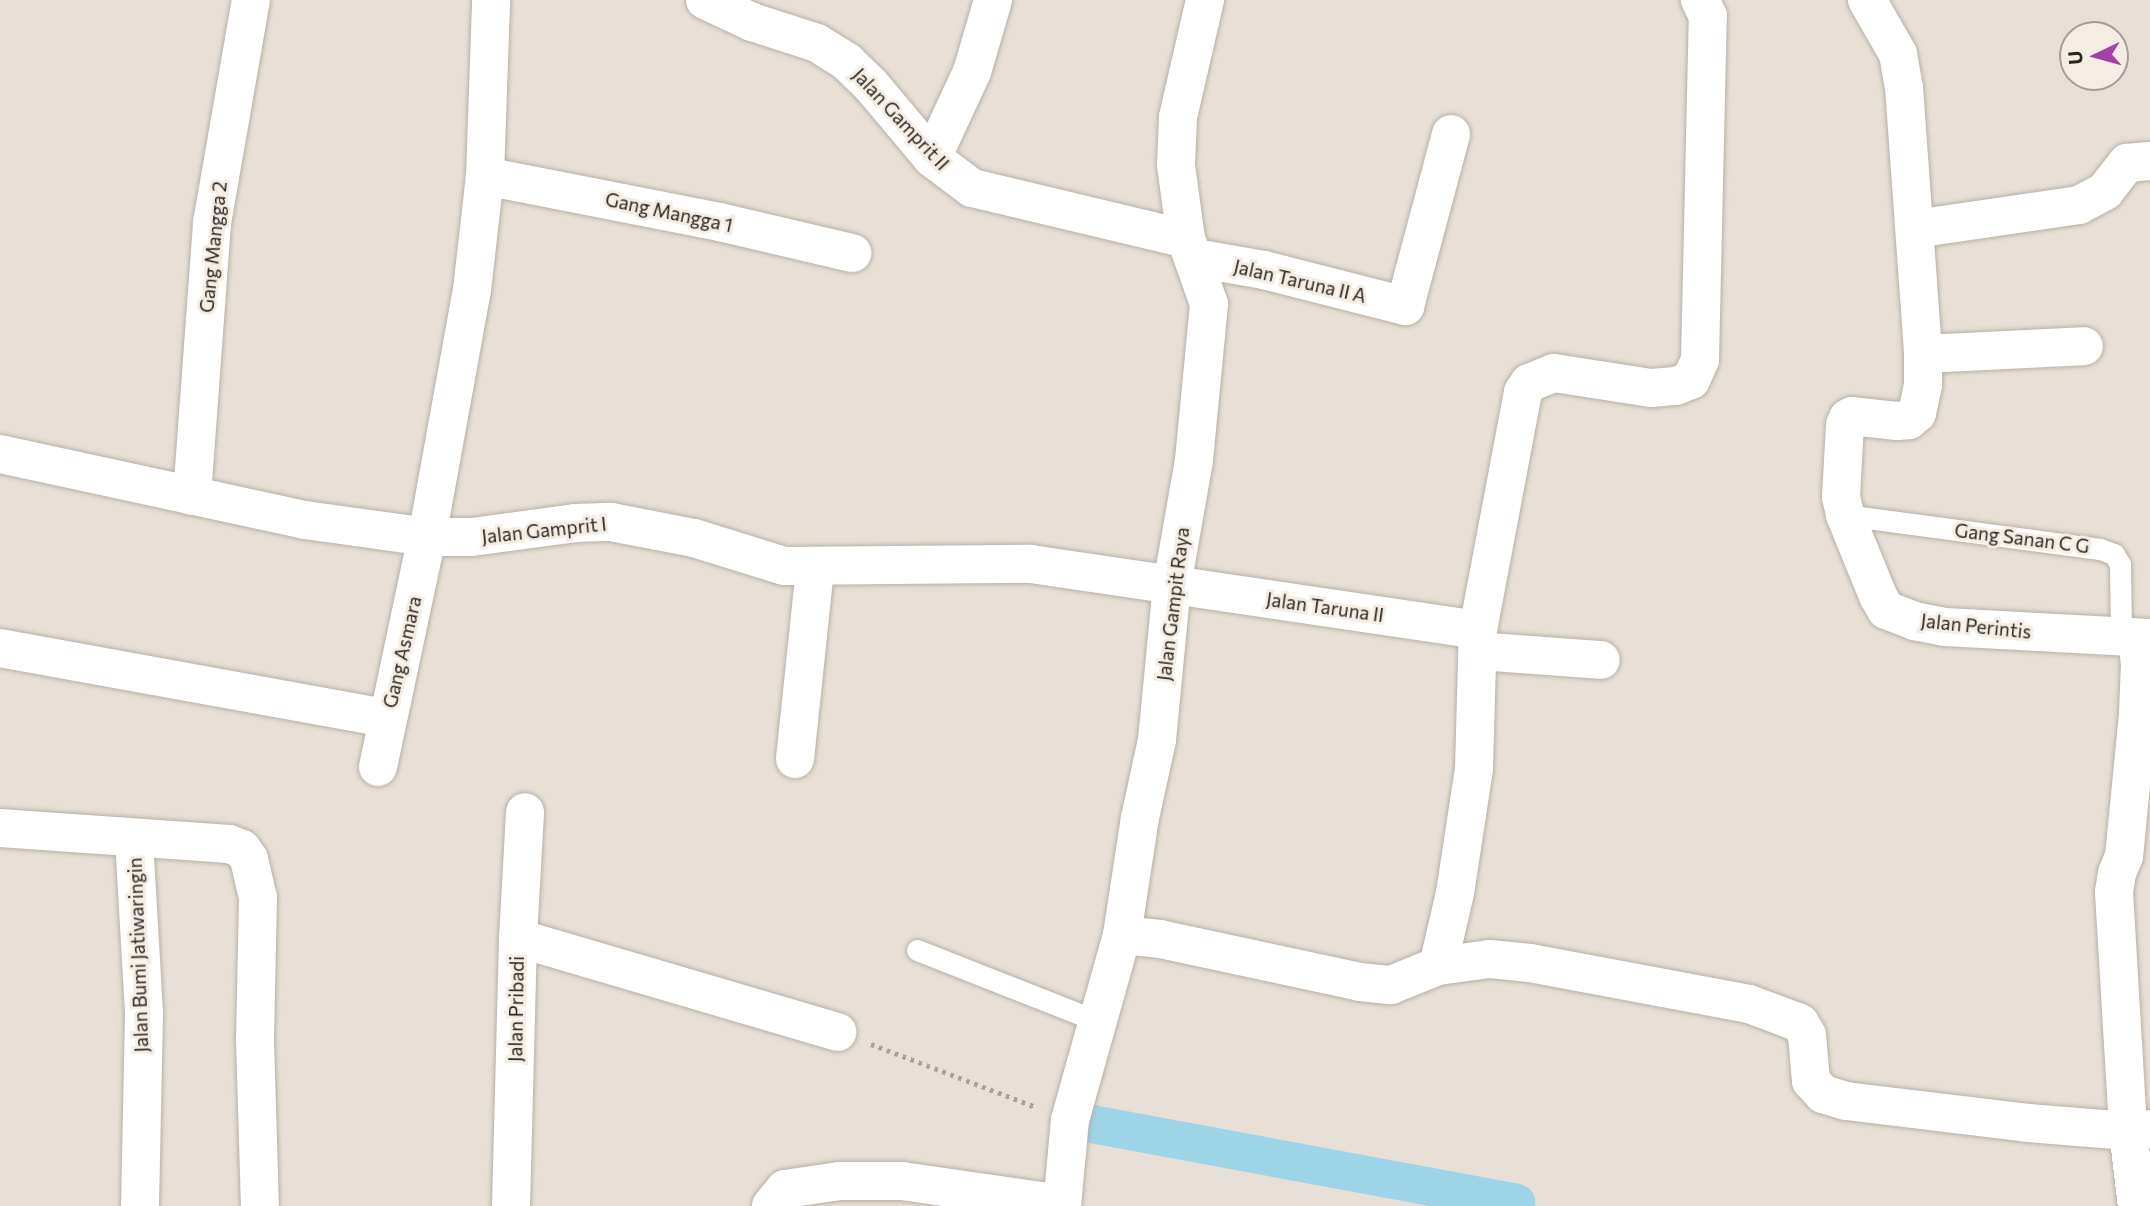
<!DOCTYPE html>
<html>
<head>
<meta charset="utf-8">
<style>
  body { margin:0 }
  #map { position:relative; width:2150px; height:1206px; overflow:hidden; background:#e8e0d6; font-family:Commissioner,sans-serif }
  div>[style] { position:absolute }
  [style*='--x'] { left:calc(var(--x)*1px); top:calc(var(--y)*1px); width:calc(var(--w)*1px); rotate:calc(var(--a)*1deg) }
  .canal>* { height:38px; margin:-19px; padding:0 19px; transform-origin:19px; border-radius:19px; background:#9dd4e8 }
  .path>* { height:4.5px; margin-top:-2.25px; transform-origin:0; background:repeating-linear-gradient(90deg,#a7a199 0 3.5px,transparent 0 8.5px) }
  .roads { filter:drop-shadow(0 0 2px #b7b0a6) drop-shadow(0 0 2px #b7b0a6) }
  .lane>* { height:21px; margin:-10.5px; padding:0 10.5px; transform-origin:10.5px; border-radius:10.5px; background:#fff }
  .street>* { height:38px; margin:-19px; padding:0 19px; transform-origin:19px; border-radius:19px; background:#fff }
  .secondary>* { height:38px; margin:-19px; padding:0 19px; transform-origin:19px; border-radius:19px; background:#fff }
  span { translate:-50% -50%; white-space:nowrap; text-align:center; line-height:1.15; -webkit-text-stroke:6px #f5ede3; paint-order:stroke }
  .street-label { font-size:19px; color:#292723 }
  .north { position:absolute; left:2059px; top:21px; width:70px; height:70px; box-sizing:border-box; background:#f5ede3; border:2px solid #a39e96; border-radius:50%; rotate:265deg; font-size:19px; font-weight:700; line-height:28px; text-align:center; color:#292723 }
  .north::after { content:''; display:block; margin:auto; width:24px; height:32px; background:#a541a6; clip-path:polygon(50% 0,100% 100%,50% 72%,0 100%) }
</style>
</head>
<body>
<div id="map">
  <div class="canal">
    <div style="--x:1070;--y:1120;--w:454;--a:10.5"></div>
  </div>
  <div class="path">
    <div style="--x:871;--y:1044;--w:177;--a:20.9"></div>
  </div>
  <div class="roads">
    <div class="lane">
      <div style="--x:1845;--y:515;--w:257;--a:7.6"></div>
      <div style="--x:2100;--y:549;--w:15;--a:20"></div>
      <div style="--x:2114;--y:554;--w:12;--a:59"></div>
      <div style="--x:2120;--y:564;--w:73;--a:89.2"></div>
      <div style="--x:917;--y:950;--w:193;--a:21.5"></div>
    </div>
    <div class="street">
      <div style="--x:705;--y:0;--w:52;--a:25.1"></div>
      <div style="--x:752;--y:22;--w:68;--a:17.9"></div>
      <div style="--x:817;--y:43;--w:36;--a:32"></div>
      <div style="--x:847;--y:62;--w:32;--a:44"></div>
      <div style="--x:870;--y:84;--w:97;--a:50"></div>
      <div style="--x:932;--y:158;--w:50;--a:36.9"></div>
      <div style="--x:972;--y:188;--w:220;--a:13.4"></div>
      <div style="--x:1867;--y:0;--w:62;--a:60.1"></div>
      <div style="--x:1898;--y:54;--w:34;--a:80"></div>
      <div style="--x:1904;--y:87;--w:268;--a:85.9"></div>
      <div style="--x:1923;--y:354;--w:31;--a:90"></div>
      <div style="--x:1923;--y:385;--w:29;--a:102"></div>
      <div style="--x:1917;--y:413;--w:11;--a:139"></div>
      <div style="--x:1909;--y:420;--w:12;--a:175"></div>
      <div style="--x:1897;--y:421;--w:45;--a:-173.7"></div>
      <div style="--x:1852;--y:416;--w:4;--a:153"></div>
      <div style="--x:1848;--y:418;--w:8;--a:113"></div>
      <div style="--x:1845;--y:425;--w:72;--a:93.2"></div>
      <div style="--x:1841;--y:497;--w:18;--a:77"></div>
      <div style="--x:1845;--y:515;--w:87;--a:67.8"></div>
      <div style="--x:1878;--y:596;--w:16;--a:60"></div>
      <div style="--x:1886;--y:610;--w:30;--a:21"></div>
      <div style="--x:1914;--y:621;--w:32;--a:11"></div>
      <div style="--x:1945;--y:627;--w:205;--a:3.1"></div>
      <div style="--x:932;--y:158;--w:95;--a:-65.1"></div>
      <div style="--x:972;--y:72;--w:75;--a:-73.7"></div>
      <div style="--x:485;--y:176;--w:239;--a:11.1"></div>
      <div style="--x:720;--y:222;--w:136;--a:13.2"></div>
      <div style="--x:1915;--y:229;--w:166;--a:-8.3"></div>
      <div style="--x:2079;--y:205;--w:30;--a:-28"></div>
      <div style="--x:2105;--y:191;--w:36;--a:-52"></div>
      <div style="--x:2127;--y:163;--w:23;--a:-5"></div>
      <div style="--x:1195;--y:258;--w:70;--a:9.9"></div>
      <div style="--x:1264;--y:270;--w:146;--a:14.3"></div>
      <div style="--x:1405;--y:306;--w:178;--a:-75"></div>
      <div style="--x:1923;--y:354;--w:161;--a:-2.8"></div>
      <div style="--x:0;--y:454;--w:312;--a:12.2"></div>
      <div style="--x:305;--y:520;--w:123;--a:7.9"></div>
      <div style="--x:427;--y:537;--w:45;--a:0"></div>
      <div style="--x:472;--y:537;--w:104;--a:-7.7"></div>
      <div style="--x:575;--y:523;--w:36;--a:-2"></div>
      <div style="--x:611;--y:522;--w:85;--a:10.9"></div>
      <div style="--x:694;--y:538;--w:94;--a:17.3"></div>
      <div style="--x:784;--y:566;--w:247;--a:-0.5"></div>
      <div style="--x:1031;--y:564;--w:452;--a:8.4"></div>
      <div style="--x:192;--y:496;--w:274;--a:-85.8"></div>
      <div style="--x:212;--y:223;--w:226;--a:-80.1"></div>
      <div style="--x:2137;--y:639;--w:23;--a:83"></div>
      <div style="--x:2140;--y:662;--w:52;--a:92.2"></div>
      <div style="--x:2138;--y:714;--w:143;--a:95.6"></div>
      <div style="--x:2124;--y:856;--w:18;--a:112"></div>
      <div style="--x:2117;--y:873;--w:19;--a:99"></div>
      <div style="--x:2114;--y:892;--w:239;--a:86.6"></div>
      <div style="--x:2128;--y:1131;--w:22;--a:-5"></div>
      <div style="--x:0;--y:648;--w:393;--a:10.3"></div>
      <div style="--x:1478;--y:651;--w:123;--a:4.2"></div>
      <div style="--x:795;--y:759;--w:192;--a:-84"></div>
      <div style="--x:378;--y:767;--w:235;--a:-78"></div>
      <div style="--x:427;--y:537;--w:251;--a:-79.7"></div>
      <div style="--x:472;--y:290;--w:115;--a:-83.5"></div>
      <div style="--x:485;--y:176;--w:176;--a:-88"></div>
      <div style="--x:0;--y:828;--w:230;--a:4"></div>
      <div style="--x:229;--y:844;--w:14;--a:21"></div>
      <div style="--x:242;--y:849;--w:12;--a:55"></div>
      <div style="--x:249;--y:859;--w:39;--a:77"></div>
      <div style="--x:258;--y:897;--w:143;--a:91.2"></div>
      <div style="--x:255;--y:1040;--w:166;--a:88.3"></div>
      <div style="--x:134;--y:839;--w:176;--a:86.7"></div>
      <div style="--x:144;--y:1015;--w:191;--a:91.2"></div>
      <div style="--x:1122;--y:935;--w:38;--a:6"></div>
      <div style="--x:1160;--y:939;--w:205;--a:12.1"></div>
      <div style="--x:1360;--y:982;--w:31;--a:6"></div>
      <div style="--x:1391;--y:985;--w:51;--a:-22"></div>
      <div style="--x:1438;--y:966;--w:52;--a:-7.7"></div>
      <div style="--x:1490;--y:959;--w:40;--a:5.7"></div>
      <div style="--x:1530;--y:963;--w:223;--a:10.6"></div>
      <div style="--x:1749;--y:1004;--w:54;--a:20.4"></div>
      <div style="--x:1800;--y:1023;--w:14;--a:60"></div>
      <div style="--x:1807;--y:1035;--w:46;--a:85"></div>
      <div style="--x:1811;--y:1081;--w:18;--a:47"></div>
      <div style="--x:1823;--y:1094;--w:24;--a:17"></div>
      <div style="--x:1846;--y:1101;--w:183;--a:6.9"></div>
      <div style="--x:2028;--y:1123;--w:100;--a:4.6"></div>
      <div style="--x:2128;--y:1131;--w:76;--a:83.2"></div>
      <div style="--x:518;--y:938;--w:333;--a:16.4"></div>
      <div style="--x:1438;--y:966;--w:75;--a:-76.9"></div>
      <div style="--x:1455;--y:893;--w:125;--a:-81.3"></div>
      <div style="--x:1474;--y:769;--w:139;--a:-88.4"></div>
      <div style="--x:1478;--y:630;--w:242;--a:-79.3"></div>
      <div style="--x:1523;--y:392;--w:11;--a:-56"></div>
      <div style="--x:1529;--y:383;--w:27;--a:-22"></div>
      <div style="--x:1554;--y:373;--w:98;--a:8.8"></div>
      <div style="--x:1651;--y:388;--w:25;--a:-5"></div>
      <div style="--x:1676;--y:386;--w:16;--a:-22"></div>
      <div style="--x:1691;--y:380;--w:22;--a:-66"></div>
      <div style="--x:1700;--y:360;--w:344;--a:-88.7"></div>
      <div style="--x:1708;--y:16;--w:18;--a:-117"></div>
      <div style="--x:511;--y:1206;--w:268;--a:-88.5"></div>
      <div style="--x:518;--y:938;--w:126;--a:-86.8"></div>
      <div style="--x:771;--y:1206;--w:22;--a:-51"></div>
      <div style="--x:785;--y:1189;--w:56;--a:-8.3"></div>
      <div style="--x:840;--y:1181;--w:62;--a:0"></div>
      <div style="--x:902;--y:1181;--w:162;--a:8.2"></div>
    </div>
    <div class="secondary">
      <div style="--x:1062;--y:1206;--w:86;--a:-84.7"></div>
      <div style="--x:1070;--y:1120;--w:192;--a:-74.3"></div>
      <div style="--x:1122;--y:935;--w:118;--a:-81.3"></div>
      <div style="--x:1140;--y:818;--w:80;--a:-77.7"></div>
      <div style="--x:1157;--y:740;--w:156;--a:-84.5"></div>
      <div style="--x:1172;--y:585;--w:127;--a:-80"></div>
      <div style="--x:1194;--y:460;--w:157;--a:-84.5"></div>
      <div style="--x:1209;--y:304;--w:69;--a:-109.5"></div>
      <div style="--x:1186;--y:239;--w:75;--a:-97.7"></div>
      <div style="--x:1176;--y:165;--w:48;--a:-87.6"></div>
      <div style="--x:1178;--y:117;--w:120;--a:-77"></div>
    </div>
  </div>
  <div class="street-label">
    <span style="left:901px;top:119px;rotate:47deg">Jalan Gamprit II</span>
    <span style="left:669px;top:212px;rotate:12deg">Gang Mangga 1</span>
    <span style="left:213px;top:247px;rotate:-84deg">Gang Mangga 2</span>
    <span style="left:1300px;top:281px;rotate:13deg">Jalan Taruna II A</span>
    <span style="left:544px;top:530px;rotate:-6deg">Jalan Gamprit I</span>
    <span style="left:2022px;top:538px;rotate:7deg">Gang Sanan C G</span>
    <span style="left:1173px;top:604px;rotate:-83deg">Jalan Gampit Raya</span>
    <span style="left:1325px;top:607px;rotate:8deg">Jalan Taruna II</span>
    <span style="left:1976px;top:626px;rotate:6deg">Jalan Perintis</span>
    <span style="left:402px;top:652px;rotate:-77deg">Gang Asmara</span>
    <span style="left:138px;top:955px;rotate:-92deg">Jalan Bumi Jatiwaringin</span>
    <span style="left:516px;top:1009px;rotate:-89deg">Jalan Pribadi</span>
  </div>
  <div class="north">U</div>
</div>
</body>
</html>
